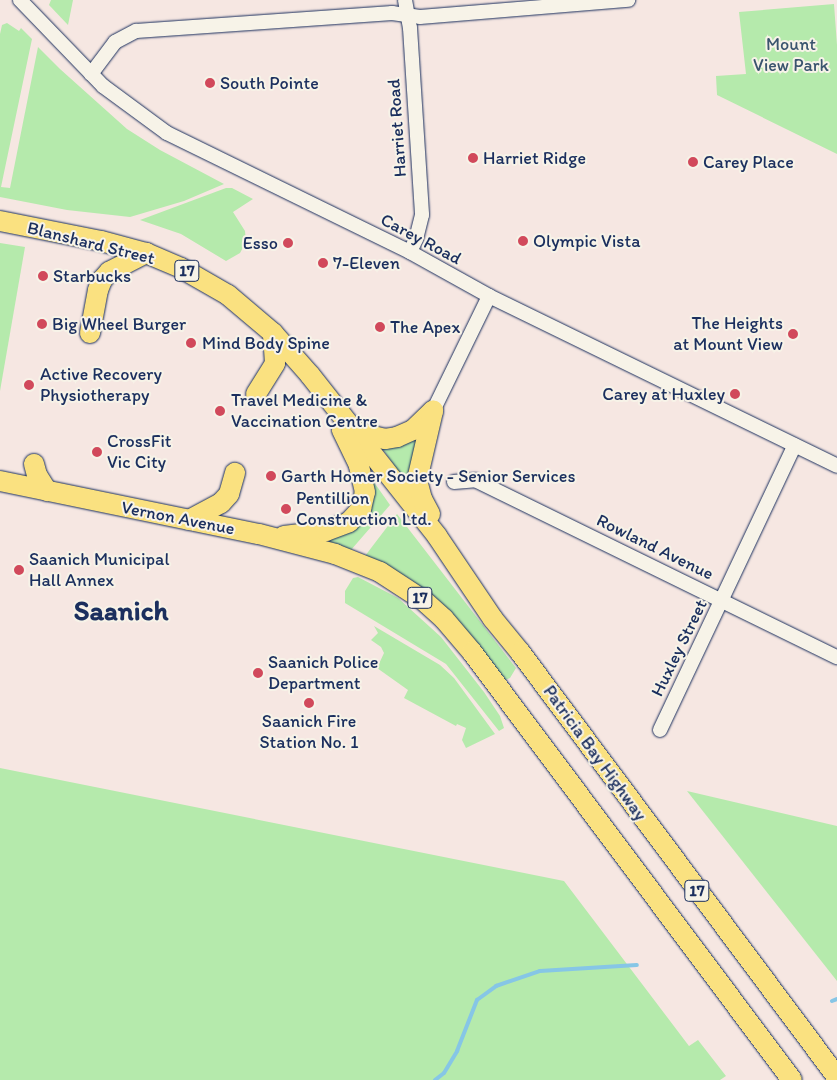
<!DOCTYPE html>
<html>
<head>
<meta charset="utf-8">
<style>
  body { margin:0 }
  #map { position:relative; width:837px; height:1080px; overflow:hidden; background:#f6e7e2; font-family:Itim,sans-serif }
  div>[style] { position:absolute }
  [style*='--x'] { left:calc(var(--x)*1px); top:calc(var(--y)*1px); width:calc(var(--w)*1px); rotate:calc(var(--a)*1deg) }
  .green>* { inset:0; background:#b5eaac }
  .stream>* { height:4px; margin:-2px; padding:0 2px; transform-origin:2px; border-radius:2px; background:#86c6e6 }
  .roads { filter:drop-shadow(0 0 1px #1b2f5e) drop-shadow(0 0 1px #1b2f5e) }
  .minor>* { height:14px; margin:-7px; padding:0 7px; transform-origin:7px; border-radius:7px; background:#f7f3e8 }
  .highway>* { height:20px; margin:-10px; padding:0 10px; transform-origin:10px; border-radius:10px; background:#fae180 }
  .dots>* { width:14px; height:14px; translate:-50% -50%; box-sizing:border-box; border:2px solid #f7f3e8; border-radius:50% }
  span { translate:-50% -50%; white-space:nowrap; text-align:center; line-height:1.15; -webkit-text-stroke:4px #f7f3e8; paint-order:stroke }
  .shield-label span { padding:1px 4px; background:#f7f3e8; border:1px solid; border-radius:4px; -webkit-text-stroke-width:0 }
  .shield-label { font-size:16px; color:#1b2f5e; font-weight:700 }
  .park-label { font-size:18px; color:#3a546e }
  .poi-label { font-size:18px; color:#1b2f5e }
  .left { translate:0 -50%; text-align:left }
  .right { translate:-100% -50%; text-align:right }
  .street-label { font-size:18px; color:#1b2f5e }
  .town-label { font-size:28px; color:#1b2f5e; font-weight:700 }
</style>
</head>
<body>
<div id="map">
  <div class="green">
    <div style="clip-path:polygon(51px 0,73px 0,68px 25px,49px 5px)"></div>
    <div style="clip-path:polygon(834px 4px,837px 45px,837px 154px,717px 95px,716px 76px,746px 74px,739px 12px)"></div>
    <div style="clip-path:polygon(7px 23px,19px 31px,21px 28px,32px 39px,1px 187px,10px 188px,38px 47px,60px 69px,127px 129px,160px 150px,224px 184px,184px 201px,130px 217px,67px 210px,0 197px,0 34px,2px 25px)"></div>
    <div style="clip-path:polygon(226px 188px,232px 188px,253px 199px,233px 212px,245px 231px,246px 242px,240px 253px,226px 261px,181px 234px,140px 220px)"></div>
    <div style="clip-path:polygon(0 243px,25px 247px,0 391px)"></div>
    <div style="clip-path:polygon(421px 433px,407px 480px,405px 481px,382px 448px)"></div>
    <div style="clip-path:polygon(364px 468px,390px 505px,351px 550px,315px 539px,344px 531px)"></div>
    <div style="clip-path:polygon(397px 514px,516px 668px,510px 678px,505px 680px,437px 602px,410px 579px,365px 556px)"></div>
    <div style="clip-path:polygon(358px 577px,398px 598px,441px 637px,484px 692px,500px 716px,504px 728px,499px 731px,446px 664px,345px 603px,345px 591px,353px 578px)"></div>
    <div style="clip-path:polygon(374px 626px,440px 665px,454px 678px,495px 734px,466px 748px,462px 740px,466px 728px,457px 724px,456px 726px,404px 698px,408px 690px,377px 668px,384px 653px,381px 647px,371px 640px,378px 633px)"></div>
    <div style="clip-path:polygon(0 768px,564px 881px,689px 1046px,698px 1040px,726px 1076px,720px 1080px,0 1080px)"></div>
    <div style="clip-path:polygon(687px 791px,837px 826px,837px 981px)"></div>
  </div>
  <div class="stream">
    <div style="--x:832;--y:1001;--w:5;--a:-22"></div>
    <div style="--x:435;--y:1080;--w:11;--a:-38"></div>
    <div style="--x:444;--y:1073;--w:26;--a:-59"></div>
    <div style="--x:457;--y:1051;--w:55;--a:-68.6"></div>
    <div style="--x:477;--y:1000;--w:24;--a:-36"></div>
    <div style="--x:496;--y:986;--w:46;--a:-18.8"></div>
    <div style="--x:540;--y:971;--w:97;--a:-3.5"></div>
  </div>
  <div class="roads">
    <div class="minor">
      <div style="--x:20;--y:0;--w:120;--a:46"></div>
      <div style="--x:103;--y:86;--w:79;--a:36.3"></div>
      <div style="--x:167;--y:133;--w:271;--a:26.1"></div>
      <div style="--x:410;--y:252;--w:90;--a:29.1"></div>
      <div style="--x:489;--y:296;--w:387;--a:26"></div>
      <div style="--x:405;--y:0;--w:28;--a:80"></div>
      <div style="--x:410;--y:28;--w:187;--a:86.3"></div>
      <div style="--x:422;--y:215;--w:25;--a:104"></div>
      <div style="--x:416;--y:239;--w:14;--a:115"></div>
      <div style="--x:91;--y:74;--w:40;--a:-53"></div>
      <div style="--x:115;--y:42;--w:24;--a:-28"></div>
      <div style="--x:136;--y:31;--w:257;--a:-4"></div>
      <div style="--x:392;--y:13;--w:28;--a:8"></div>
      <div style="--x:420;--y:17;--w:209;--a:-4.7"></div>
      <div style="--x:433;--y:411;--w:128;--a:-64"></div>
      <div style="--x:454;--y:482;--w:21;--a:-5"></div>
      <div style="--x:475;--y:480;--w:403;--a:26.1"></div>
      <div style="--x:660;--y:730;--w:315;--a:-64.7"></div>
    </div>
    <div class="highway">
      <div style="--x:0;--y:221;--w:103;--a:11.2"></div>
      <div style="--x:101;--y:241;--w:47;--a:14.9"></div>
      <div style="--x:146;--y:253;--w:38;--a:23"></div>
      <div style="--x:181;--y:268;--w:54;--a:29.9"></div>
      <div style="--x:228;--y:295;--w:59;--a:40.2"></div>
      <div style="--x:273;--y:333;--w:56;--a:48.6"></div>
      <div style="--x:310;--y:375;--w:205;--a:51.7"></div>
      <div style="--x:437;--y:536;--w:100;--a:56"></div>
      <div style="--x:493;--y:619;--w:43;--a:50.7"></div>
      <div style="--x:520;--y:652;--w:530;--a:53.28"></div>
      <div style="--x:90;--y:333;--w:44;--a:-79.5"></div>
      <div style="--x:98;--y:290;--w:11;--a:-68"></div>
      <div style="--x:102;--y:280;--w:11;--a:-49"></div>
      <div style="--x:109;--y:272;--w:42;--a:-27.2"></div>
      <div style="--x:256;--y:394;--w:36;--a:-58"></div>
      <div style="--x:275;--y:363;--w:30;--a:-94"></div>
      <div style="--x:353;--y:431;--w:33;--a:14"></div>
      <div style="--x:385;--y:439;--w:12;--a:-9"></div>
      <div style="--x:397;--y:437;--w:17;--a:-24"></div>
      <div style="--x:413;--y:430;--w:28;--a:-44"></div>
      <div style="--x:34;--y:464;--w:11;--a:75"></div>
      <div style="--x:37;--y:475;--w:19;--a:58"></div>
      <div style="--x:0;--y:481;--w:264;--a:11.6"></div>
      <div style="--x:259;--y:534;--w:79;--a:14.7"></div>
      <div style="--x:335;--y:554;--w:48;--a:21.8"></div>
      <div style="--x:380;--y:572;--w:51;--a:33.1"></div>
      <div style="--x:423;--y:600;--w:28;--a:42"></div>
      <div style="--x:444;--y:619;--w:43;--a:49.7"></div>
      <div style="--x:472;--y:652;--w:534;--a:53.22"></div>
      <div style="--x:430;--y:514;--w:17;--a:-118"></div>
      <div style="--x:422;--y:499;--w:20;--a:-105"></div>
      <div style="--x:417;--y:480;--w:71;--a:-76.9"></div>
      <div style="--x:189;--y:520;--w:36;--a:-28"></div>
      <div style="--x:221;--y:503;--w:12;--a:-48"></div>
      <div style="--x:229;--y:494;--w:22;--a:-74"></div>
      <div style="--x:284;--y:536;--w:42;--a:-6.8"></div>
      <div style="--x:326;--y:531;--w:25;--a:-21"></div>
      <div style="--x:349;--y:522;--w:18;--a:-47"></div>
      <div style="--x:361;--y:509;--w:17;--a:-77"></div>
      <div style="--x:365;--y:492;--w:28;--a:-103"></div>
      <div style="--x:359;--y:465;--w:39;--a:-116"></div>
    </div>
  </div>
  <div class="dots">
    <div style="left:210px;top:83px;background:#d1495b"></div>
    <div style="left:473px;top:158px;background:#d1495b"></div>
    <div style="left:693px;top:162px;background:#d1495b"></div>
    <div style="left:523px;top:241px;background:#d1495b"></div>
    <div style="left:288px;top:243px;background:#d1495b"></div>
    <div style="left:323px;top:263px;background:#d1495b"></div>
    <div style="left:43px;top:276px;background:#d1495b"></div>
    <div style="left:42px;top:324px;background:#d1495b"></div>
    <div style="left:380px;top:327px;background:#d1495b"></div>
    <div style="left:793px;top:334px;background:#d1495b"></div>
    <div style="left:191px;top:343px;background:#d1495b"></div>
    <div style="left:29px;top:385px;background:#d1495b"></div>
    <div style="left:735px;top:394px;background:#d1495b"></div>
    <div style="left:220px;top:411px;background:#d1495b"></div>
    <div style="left:97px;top:452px;background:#d1495b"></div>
    <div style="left:271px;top:476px;background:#d1495b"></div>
    <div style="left:286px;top:509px;background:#d1495b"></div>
    <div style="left:19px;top:570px;background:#d1495b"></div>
    <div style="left:258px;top:673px;background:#d1495b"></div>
    <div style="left:309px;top:703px;background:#d1495b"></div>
  </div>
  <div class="shield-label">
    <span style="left:187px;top:271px">17</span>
    <span style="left:420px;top:598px">17</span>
    <span style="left:697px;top:891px">17</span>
  </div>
  <div class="park-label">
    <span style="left:791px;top:55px">Mount<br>View Park</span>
  </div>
  <div class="poi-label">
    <span class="left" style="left:220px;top:83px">South Pointe</span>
    <span class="left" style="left:483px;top:158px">Harriet Ridge</span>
    <span class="left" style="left:703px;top:162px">Carey Place</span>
    <span class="left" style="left:533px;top:241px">Olympic Vista</span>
    <span class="right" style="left:278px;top:243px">Esso</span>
    <span class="left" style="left:333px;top:263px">7-Eleven</span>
    <span class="left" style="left:53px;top:276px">Starbucks</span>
    <span class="left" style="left:52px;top:324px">Big Wheel Burger</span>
    <span class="right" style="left:783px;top:334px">The Heights<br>at Mount View</span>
    <span class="left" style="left:390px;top:327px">The Apex</span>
    <span class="left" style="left:202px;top:343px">Mind Body Spine</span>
    <span class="left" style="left:40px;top:385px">Active Recovery<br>Physiotherapy</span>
    <span class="right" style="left:725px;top:394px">Carey at Huxley</span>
    <span class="left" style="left:231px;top:411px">Travel Medicine &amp;<br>Vaccination Centre</span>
    <span class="left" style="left:107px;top:452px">CrossFit<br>Vic City</span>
    <span class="left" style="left:281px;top:476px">Garth Homer Society - Senior Services</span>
    <span class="left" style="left:296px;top:509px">Pentillion<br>Construction Ltd.</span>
    <span class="left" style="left:29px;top:570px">Saanich Municipal<br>Hall Annex</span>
    <span class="left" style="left:268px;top:673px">Saanich Police<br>Department</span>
    <span style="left:309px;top:732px">Saanich Fire<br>Station No. 1</span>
  </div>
  <div class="street-label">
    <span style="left:397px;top:128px;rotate:-94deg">Harriet Road</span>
    <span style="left:421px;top:239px;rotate:28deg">Carey Road</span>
    <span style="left:91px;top:243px;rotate:14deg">Blanshard Street</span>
    <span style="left:178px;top:518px;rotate:11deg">Vernon Avenue</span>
    <span style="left:655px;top:547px;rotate:26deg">Rowland Avenue</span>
    <span style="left:679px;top:648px;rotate:-64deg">Huxley Street</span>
    <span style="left:595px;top:753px;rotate:54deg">Patricia Bay Highway</span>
  </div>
  <div class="town-label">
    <span style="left:121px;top:610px">Saanich</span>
  </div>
</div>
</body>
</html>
